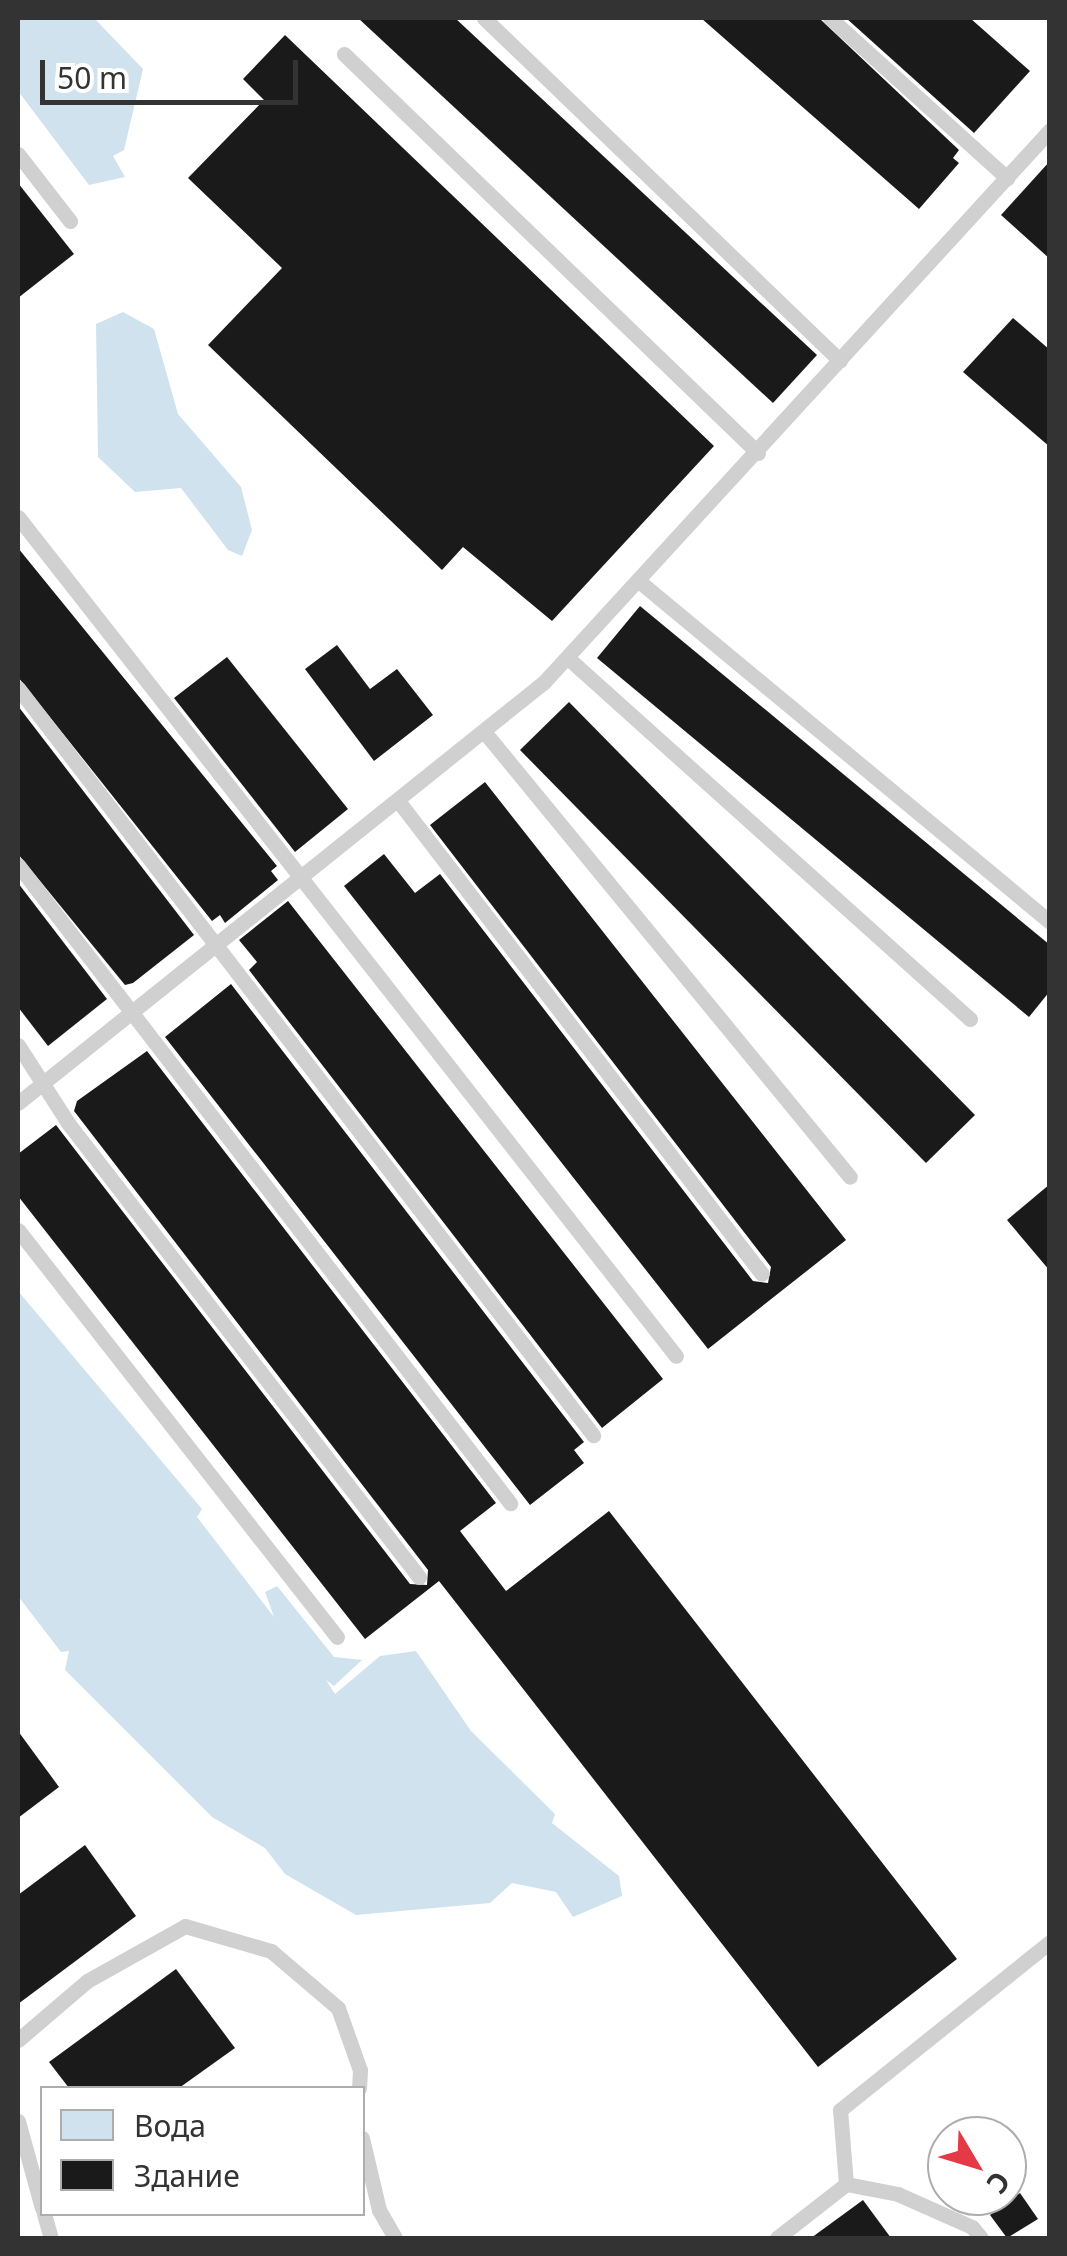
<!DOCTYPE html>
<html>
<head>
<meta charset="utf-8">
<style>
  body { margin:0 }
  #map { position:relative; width:1067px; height:2256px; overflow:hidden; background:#fff; font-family:"Noto Sans",sans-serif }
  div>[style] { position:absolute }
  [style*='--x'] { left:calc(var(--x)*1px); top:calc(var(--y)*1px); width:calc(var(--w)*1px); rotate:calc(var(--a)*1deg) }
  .water>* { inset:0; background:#cfe2ee }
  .building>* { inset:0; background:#1a1a1a }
  .lane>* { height:15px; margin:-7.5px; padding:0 7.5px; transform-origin:7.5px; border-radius:7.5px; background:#d0d0d0 }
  span { translate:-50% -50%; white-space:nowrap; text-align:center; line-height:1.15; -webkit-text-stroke:10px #fff; paint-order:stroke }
  .frame { position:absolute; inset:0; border:20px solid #333; pointer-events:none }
  .legend { position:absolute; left:40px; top:2086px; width:325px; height:130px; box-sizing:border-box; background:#fff; border:2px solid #adadad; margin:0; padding:12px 18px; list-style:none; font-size:30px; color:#333 }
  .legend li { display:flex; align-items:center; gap:20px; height:50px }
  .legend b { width:50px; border:2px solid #adadad }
  .north { position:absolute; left:927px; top:2116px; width:100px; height:100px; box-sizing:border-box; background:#fff; border:2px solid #adadad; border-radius:50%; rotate:128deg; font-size:28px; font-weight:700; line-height:40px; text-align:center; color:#333 }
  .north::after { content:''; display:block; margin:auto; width:35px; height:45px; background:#e63946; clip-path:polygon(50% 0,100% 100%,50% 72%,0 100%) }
  .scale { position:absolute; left:40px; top:60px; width:258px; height:45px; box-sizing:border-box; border:5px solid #333; border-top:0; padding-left:12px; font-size:30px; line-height:35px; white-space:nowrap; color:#333; -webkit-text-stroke:8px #fff; paint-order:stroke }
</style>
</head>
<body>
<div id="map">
  <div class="water">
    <div style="clip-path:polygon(18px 18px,94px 18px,143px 69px,124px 150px,113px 156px,125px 177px,89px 185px,18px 91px)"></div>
    <div style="clip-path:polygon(123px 312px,154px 329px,178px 414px,241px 487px,252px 530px,242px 556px,228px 550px,181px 488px,135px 492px,98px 457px,96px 324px)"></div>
    <div style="clip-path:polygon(18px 1291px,202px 1509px,197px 1517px,274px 1617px,265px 1592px,277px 1586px,334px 1657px,362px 1660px,334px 1686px,326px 1680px,335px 1694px,380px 1656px,416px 1651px,471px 1731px,555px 1814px,552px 1823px,619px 1876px,622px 1896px,573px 1917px,556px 1892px,512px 1883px,490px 1903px,356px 1915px,285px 1874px,265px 1848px,212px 1817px,65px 1670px,69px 1651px,61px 1652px,18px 1596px)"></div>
  </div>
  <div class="building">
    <div style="clip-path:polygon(358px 18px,455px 18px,817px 355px,773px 403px)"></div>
    <div style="clip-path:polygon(701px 18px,819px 18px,959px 150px,953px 158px,959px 163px,919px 209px)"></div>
    <div style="clip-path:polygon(846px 18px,970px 18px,1030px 71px,974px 133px)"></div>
    <div style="clip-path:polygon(285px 35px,714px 446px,552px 621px,463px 547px,442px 570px,208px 345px,282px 268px,188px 178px,264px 100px,243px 79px)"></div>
    <div style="clip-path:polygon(1050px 161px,1050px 259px,1001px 215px)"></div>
    <div style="clip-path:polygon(18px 183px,74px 254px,18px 298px)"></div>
    <div style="clip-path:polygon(1013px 318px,1050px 350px,1050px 447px,963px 372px)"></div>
    <div style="clip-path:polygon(18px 548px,277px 866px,271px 871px,278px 880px,225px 923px,220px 915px,212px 921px,18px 677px)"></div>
    <div style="clip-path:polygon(640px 606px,1050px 945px,1050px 991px,1029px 1017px,597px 658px)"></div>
    <div style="clip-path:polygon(337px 645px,370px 689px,397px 669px,433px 715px,374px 761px,305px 669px)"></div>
    <div style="clip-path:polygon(227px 657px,348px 809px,295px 852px,174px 698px)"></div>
    <div style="clip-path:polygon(569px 702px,975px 1115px,926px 1163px,520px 750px)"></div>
    <div style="clip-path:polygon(18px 706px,194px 935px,133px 983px,125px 985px,18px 854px)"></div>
    <div style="clip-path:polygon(485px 782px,846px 1240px,708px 1349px,344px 886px,384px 854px,415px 893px,440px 874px,753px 1281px,768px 1283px,771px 1267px,430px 825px)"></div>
    <div style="clip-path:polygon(18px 883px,107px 999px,48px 1046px,18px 1007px)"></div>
    <div style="clip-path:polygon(288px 901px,663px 1379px,602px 1428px,249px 970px,257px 962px,239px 940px)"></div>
    <div style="clip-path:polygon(231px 984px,584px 1442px,574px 1450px,584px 1463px,530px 1505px,165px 1037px)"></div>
    <div style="clip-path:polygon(147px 1051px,496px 1503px,460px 1531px,506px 1591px,609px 1511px,957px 1959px,818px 2067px,439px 1581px,365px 1639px,18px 1196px,18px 1154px,56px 1125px,410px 1584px,427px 1585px,428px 1570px,74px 1111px,77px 1101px)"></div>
    <div style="clip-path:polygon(1050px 1184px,1050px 1271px,1007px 1220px)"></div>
    <div style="clip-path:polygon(18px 1731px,59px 1787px,18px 1818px)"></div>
    <div style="clip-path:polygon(85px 1845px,136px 1916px,18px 2004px,18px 1895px)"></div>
    <div style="clip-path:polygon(176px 1969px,235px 2048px,179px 2088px,69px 2088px,49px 2062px)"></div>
    <div style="clip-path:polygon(1020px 2193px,1038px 2219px,1007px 2238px,990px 2215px)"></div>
    <div style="clip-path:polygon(863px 2200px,891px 2238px,811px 2238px)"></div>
  </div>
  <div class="lane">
    <div style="--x:484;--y:18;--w:494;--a:43.9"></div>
    <div style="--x:830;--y:18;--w:239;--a:42.1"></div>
    <div style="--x:344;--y:54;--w:575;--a:43.94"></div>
    <div style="--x:18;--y:154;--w:85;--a:52.2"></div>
    <div style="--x:18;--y:517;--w:1066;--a:51.89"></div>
    <div style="--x:640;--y:582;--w:533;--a:39.67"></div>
    <div style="--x:569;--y:659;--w:539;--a:41.92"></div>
    <div style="--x:18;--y:688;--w:943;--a:52.41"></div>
    <div style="--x:486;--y:734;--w:573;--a:50.59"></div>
    <div style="--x:399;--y:802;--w:595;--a:52.44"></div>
    <div style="--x:18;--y:865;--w:806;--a:52.36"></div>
    <div style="--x:18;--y:1045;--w:93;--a:57.3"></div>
    <div style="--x:68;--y:1123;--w:574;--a:52.29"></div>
    <div style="--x:18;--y:1103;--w:674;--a:-38.67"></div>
    <div style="--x:544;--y:682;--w:749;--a:-47.49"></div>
    <div style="--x:18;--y:1230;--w:517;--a:51.91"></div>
    <div style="--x:18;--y:2040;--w:91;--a:-40.5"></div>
    <div style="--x:87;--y:1981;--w:112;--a:-29.3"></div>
    <div style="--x:185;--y:1926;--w:90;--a:16.2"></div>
    <div style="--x:271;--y:1951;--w:88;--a:40.4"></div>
    <div style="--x:338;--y:2008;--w:66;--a:70.5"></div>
    <div style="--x:360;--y:2070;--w:18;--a:93"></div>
    <div style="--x:18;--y:2121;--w:90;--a:74.6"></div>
    <div style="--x:362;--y:2138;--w:74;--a:76.7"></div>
    <div style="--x:379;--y:2210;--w:32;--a:60"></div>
    <div style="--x:44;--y:2214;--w:25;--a:74"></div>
    <div style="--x:777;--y:2238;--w:88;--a:-38"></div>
    <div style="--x:981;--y:2238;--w:14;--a:-129"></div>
    <div style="--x:972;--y:2227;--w:81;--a:-156"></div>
    <div style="--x:898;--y:2194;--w:53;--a:-169.1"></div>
    <div style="--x:846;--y:2184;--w:74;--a:-94.6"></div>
    <div style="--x:840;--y:2110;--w:269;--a:-38.7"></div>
  </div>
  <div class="frame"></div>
  <ul class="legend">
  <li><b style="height:28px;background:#cfe2ee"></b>Вода</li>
  <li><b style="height:28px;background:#1a1a1a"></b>Здание</li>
  </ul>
  <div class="north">С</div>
  <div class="scale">50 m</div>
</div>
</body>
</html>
